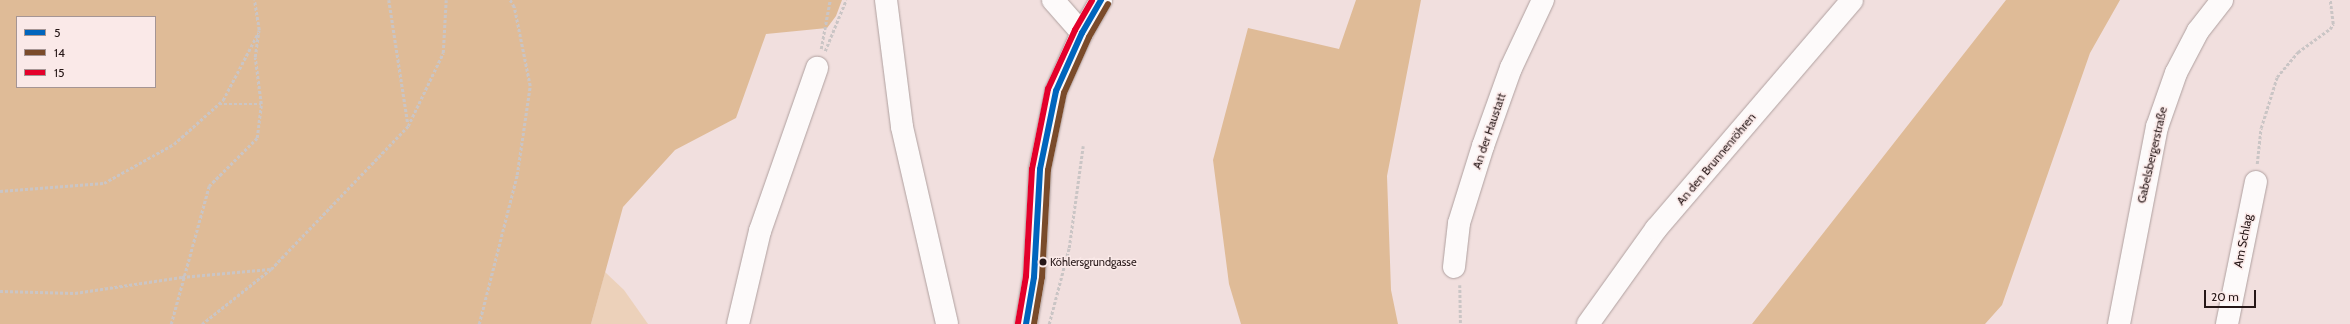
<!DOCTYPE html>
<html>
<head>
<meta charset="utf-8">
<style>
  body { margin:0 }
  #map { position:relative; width:2350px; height:324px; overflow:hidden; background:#f1dfde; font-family:Cabin,sans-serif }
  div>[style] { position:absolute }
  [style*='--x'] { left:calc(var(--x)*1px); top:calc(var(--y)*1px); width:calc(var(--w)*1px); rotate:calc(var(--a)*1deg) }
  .green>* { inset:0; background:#ecd1ba }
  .forest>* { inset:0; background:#dfbb97 }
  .path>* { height:2.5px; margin-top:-1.25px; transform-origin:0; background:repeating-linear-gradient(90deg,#cac5c5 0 3px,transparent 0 5px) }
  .roads { filter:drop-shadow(0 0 1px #afa09f) drop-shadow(0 0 1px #afa09f) }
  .minor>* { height:22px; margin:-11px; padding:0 11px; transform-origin:11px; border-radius:11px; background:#fdfafa }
  .major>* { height:22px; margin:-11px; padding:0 11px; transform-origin:11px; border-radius:11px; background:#fdfafa }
  .bus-1>* { height:6px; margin:-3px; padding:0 3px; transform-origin:3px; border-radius:3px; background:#0065bd }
  .bus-2>* { height:6px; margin:-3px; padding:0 3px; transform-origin:3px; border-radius:3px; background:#7a4b2a }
  .bus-3>* { height:6px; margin:-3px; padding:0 3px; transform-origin:3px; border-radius:3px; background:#e4002b }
  .dots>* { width:11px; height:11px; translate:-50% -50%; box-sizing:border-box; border:2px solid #fae9e8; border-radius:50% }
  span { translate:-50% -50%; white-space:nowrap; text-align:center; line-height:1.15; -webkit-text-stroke:3px #fae9e8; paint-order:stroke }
  .bus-label { font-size:11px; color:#261717 }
  .left { translate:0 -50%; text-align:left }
  .street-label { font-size:12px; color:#261717 }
  .legend { position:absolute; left:16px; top:16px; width:140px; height:72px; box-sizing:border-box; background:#fae9e8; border:1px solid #a59594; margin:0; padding:5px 7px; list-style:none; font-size:12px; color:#261717 }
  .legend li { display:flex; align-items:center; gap:8px; height:20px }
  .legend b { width:20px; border:1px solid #a59594 }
  .scale { position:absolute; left:2204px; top:290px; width:52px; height:18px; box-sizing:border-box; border:2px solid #261717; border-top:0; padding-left:5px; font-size:12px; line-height:14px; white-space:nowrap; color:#261717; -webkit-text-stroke:3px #fae9e8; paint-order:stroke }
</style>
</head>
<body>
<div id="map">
  <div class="green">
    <div style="clip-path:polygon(605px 272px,624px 290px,648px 324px,591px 324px)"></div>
  </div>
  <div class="forest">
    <div style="clip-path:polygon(evenodd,0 0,842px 0,836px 16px,827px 28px,766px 34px,736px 118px,675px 150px,623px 207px,591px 324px,0 324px,0 0,17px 17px,155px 17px,155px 87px,17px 87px,17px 17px)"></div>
    <div style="clip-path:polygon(1356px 0,1421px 0,1387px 176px,1391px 290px,1398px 324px,1241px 324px,1229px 284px,1213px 160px,1248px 28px,1339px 49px)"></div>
    <div style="clip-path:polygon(2006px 0,2120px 0,2090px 53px,2002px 305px,1985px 324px,1752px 324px)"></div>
  </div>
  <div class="path">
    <div style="--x:389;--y:0;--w:125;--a:81.3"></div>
    <div style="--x:821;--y:49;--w:50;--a:-79.6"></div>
    <div style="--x:825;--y:51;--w:55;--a:-67.6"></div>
    <div style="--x:219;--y:104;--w:42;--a:0"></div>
    <div style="--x:2257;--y:164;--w:36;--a:-84"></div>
    <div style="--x:2261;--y:128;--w:53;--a:-72.6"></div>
    <div style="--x:2277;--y:77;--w:33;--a:-50"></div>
    <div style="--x:2298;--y:52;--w:39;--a:-36"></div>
    <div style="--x:2330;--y:29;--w:6;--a:-59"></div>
    <div style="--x:2333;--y:24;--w:24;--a:-97"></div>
    <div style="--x:0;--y:191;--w:104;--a:-4.4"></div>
    <div style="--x:104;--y:183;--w:80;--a:-29.1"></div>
    <div style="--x:174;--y:144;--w:66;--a:-41.9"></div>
    <div style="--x:223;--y:100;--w:76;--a:-62.4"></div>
    <div style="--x:1460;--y:285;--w:39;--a:89"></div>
    <div style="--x:0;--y:291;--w:75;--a:1.5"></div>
    <div style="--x:75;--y:293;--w:108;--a:-8.5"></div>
    <div style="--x:182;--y:277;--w:88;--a:-5.2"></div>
    <div style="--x:171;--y:324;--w:143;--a:-74.6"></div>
    <div style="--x:209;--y:186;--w:68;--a:-45"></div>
    <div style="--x:257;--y:138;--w:34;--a:-83"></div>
    <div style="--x:261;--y:104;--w:47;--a:-97.3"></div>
    <div style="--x:255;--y:57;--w:27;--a:-82"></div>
    <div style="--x:259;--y:30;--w:30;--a:-99"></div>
    <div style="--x:202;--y:324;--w:88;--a:-38.6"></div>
    <div style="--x:271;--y:269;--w:198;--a:-46.2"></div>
    <div style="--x:408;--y:126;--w:81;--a:-64.4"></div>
    <div style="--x:443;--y:53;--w:53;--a:-86.8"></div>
    <div style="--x:479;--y:324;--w:154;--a:-75.7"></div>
    <div style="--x:517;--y:175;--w:90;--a:-81.7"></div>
    <div style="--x:530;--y:86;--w:81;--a:-101.4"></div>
    <div style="--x:514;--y:7;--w:8;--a:-120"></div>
    <div style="--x:1049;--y:324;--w:79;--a:-75.3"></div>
    <div style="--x:1069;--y:248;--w:103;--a:-82.2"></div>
  </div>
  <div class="roads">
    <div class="minor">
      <div style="--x:886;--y:0;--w:128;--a:82.8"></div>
      <div style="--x:902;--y:127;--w:202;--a:77.1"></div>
      <div style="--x:1053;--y:0;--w:44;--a:48.7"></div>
      <div style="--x:1454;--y:267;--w:44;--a:-83.5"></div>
      <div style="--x:1459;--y:223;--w:81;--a:-72.7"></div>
      <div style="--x:1483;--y:146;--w:83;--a:-70.3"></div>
      <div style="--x:1511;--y:68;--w:75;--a:-64.8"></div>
      <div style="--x:738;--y:324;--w:96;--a:-76.7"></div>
      <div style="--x:760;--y:231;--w:173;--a:-70.7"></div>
      <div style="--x:1588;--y:324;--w:117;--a:-54.4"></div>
      <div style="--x:1656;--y:229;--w:301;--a:-49.4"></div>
      <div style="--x:2119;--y:324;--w:201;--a:-79.1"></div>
      <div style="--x:2157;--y:127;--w:57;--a:-70.6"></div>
      <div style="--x:2176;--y:73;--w:47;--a:-62.4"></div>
      <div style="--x:2198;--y:31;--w:39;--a:-52"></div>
      <div style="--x:2227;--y:324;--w:145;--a:-78.5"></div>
    </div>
    <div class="major">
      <div style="--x:1026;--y:324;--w:48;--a:-80.3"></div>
      <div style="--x:1034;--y:277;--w:108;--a:-86.8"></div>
      <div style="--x:1040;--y:169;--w:80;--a:-78.4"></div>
      <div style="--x:1056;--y:91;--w:64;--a:-65.9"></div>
      <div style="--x:1082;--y:33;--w:38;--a:-60"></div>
    </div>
  </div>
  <div class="bus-1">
    <div style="--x:1026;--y:324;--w:48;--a:-80.3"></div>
    <div style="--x:1034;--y:277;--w:108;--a:-86.8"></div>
    <div style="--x:1040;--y:169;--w:80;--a:-78.4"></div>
    <div style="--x:1056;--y:91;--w:64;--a:-65.9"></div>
    <div style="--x:1082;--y:33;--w:38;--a:-60"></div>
  </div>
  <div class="bus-2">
    <div style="--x:1034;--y:324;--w:48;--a:-80.3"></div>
    <div style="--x:1042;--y:277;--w:107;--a:-86.8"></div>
    <div style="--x:1048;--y:170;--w:79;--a:-78.3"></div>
    <div style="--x:1064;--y:93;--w:61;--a:-65.9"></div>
    <div style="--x:1089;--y:37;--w:38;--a:-60"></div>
  </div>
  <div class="bus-3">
    <div style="--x:1018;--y:323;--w:48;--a:-80.3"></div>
    <div style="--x:1026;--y:276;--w:107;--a:-86.8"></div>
    <div style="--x:1032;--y:169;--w:82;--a:-78.7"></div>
    <div style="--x:1048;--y:89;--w:65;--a:-65.4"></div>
    <div style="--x:1075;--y:30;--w:34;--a:-60"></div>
  </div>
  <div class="dots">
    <div style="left:1043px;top:262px;background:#261717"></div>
  </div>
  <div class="bus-label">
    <span class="left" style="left:1050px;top:262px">Köhlersgrundgasse</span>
  </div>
  <div class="street-label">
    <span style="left:1489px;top:131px;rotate:-71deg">An der Haustatt</span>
    <span style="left:2152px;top:155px;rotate:-77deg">Gabelsbergerstraße</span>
    <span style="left:1716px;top:159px;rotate:-50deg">An den Brunnenröhren</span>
    <span style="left:2243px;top:241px;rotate:-79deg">Am Schlag</span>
  </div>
  <ul class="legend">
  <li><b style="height:5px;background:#0065bd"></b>5</li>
  <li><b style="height:5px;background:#7a4b2a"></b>14</li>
  <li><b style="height:5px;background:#e4002b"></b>15</li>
  </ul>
  <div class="scale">20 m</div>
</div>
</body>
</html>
